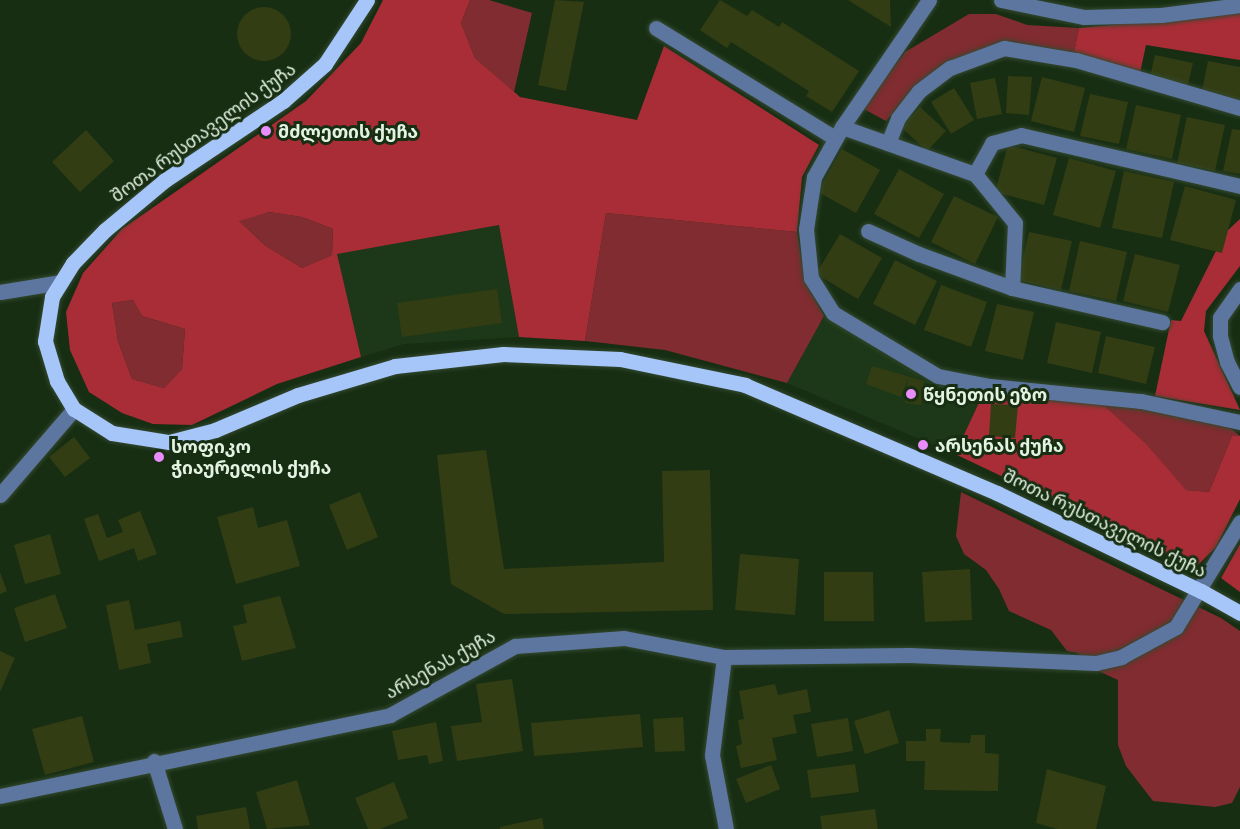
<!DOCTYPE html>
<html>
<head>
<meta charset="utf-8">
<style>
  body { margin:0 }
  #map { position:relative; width:1240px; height:829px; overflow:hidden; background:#172e13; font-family:Literata,"Noto Sans Georgian",serif }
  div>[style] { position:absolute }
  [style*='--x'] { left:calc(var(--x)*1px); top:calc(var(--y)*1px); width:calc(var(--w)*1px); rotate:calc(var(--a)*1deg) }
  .built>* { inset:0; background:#1c3818 }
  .green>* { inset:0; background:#802c30 }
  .forest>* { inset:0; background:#a92d37 }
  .building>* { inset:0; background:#333d13 }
  .round { border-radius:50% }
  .roads { filter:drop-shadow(0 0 2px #344930) drop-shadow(0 0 2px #344930) }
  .minor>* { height:15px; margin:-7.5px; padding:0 7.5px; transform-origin:7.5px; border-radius:7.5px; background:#5d76a0 }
  .major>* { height:15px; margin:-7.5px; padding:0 7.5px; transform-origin:7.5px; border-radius:7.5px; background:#a6c5f9 }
  .dots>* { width:16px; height:16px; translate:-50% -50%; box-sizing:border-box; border:3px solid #172e13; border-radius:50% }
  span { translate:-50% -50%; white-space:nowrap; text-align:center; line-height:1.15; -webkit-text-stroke:6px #172e13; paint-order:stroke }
  .poi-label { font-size:18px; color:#e3f2e1; font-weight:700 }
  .left { translate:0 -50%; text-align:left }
  .street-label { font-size:18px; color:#e3f2e1 }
</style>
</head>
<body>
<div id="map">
  <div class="built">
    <div style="clip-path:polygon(499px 225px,519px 337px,404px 344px,361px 357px,336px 254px)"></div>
    <div style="clip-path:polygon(824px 316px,931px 384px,983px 394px,955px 454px,787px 383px)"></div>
  </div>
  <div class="green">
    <div style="clip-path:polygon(470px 0,489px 0,532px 13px,514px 92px,475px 58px,461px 23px)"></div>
    <div style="clip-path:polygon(969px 14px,996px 14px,1027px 25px,1079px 28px,1073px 57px,1000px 44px,944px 64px,915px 88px,886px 121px,862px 108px,905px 52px)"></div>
    <div style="clip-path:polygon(269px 212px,302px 217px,333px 229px,332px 255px,302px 268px,266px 246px,238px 220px)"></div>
    <div style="clip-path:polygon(606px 213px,797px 232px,805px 282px,824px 316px,787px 383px,665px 350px,585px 341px)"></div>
    <div style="clip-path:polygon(133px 300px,142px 316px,185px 329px,182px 369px,164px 388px,132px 379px,118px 341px,112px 303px)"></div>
    <div style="clip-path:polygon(1102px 404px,1139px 406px,1229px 427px,1240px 436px,1232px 436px,1209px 492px,1186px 490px)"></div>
    <div style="clip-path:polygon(961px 492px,1221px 618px,1240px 631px,1240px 787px,1232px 803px,1215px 807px,1153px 801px,1126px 766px,1118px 745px,1118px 680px,1094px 669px,1078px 653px,1067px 651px,1051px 630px,1009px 611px,999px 589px,986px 570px,964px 554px,956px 536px)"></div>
  </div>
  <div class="forest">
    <div style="clip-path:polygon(evenodd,383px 0,470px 0,461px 23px,475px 58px,520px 97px,637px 120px,664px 46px,819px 145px,802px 177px,797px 232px,606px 213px,585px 341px,519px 337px,499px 225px,337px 254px,361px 357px,277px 384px,192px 425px,153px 424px,122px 413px,89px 392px,70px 350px,66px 312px,83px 273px,122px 229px,306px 101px,361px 43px,383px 0,269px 212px,302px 217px,333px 229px,332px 255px,302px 268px,266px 246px,239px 221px,269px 212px,383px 0,133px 300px,142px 316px,185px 329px,182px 369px,164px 388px,132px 379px,118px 341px,112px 303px,133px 300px)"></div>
    <div style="clip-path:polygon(1240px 13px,1240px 60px,1146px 45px,1140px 73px,1073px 57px,1079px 28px)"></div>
    <div style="clip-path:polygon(1240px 219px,1240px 266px,1206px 311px,1204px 331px,1240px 410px,1155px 396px,1171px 320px,1181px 321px,1225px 233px)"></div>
    <div style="clip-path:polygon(983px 394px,1102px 404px,1146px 444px,1186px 490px,1209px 492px,1232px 436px,1240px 436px,1240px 499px,1216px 547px,1195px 568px,955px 454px)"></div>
    <div style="clip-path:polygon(1240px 544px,1240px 592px,1221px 578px)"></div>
  </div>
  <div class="building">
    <div style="clip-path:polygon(555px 0,584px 2px,566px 91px,538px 85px)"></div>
    <div style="clip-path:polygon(720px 0,747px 16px,752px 10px,779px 27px,782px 22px,859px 71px,832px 112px,806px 96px,809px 91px,731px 42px,727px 48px,700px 30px)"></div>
    <div style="clip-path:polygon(848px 0,890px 0,891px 27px)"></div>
    <div class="round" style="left:237px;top:7px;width:54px;height:54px"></div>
    <div style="clip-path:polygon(1155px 55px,1193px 63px,1185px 98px,1147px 90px)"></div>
    <div style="clip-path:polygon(1208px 61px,1240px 67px,1240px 108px,1200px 100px)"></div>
    <div style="clip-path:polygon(1008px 76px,1032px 77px,1029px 115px,1006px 113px)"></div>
    <div style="clip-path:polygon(1042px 77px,1085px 88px,1074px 132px,1031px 121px)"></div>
    <div style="clip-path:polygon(995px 78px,1002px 114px,977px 119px,970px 83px)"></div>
    <div style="clip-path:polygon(954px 88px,974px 120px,951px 134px,931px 102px)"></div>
    <div style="clip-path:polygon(1090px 94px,1128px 102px,1119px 144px,1080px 136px)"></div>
    <div style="clip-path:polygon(1136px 105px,1181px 115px,1172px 159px,1126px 149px)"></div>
    <div style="clip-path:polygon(920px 107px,946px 131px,927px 151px,901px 127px)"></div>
    <div style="clip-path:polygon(1187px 117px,1225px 125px,1215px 171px,1177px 163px)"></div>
    <div style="clip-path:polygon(1232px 129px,1240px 130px,1240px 174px,1223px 171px)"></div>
    <div style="clip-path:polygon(86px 130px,114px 161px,80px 192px,52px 162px)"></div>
    <div style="clip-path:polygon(1008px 145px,1057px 158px,1044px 205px,995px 192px)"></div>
    <div style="clip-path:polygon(842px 149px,880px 170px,856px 213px,818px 192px)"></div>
    <div style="clip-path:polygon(1069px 158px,1116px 171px,1100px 228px,1053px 215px)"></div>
    <div style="clip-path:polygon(899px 169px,944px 194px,919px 238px,874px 214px)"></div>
    <div style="clip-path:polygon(1124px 171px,1174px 182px,1162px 238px,1112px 228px)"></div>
    <div style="clip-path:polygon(1185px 186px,1236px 200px,1222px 253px,1170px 240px)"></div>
    <div style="clip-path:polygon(954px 196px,998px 217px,975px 264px,931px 242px)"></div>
    <div style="clip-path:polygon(1029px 232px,1072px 241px,1061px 290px,1018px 280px)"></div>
    <div style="clip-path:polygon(840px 234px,882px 258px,858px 299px,816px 274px)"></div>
    <div style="clip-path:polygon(1080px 241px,1127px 252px,1116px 301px,1069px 291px)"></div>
    <div style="clip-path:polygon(1135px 254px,1180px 265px,1168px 312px,1123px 301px)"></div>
    <div style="clip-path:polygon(895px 260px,937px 281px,915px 325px,873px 304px)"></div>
    <div style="clip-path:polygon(941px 285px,987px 302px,971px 347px,924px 330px)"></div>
    <div style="clip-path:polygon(497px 289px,502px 323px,402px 337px,397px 303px)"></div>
    <div style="clip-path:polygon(997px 304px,1034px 312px,1023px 360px,985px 351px)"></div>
    <div style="clip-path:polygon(1056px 322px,1101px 332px,1092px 373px,1047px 363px)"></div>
    <div style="clip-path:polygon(1106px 336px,1155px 347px,1146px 384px,1098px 373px)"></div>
    <div style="clip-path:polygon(872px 366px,924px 381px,921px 405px,905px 403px,908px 379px,901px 397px,866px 384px)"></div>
    <div style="clip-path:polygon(991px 404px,1018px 405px,1015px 438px,989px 436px)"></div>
    <div style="clip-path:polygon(74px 437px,90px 458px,65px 477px,49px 457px)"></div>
    <div style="clip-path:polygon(486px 450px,504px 569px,664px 562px,662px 471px,710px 470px,713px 610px,504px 614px,451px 584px,437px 455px)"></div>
    <div style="clip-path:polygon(360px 492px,378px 537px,347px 550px,329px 505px)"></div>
    <div style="clip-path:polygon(253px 507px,258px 528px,287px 520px,300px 566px,236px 584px,217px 517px)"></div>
    <div style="clip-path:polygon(140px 511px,157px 554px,138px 561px,134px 548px,99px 561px,84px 519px,98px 514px,107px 538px,123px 532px,118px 520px)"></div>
    <div style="clip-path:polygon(50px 534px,61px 574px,25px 584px,14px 545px)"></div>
    <div style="clip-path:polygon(740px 554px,799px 559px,795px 615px,735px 610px)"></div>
    <div style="clip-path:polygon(970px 569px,972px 620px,925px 622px,922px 572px)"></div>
    <div style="clip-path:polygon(0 572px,7px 591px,0 594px)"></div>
    <div style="clip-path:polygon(824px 572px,873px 572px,874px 621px,824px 621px)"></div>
    <div style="clip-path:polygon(55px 594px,67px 628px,25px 642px,14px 608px)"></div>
    <div style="clip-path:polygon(280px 596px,296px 648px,242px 661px,233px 626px,247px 623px,243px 605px)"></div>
    <div style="clip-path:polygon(129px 600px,135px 630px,180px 621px,183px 637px,147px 644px,151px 663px,119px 670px,106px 605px)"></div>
    <div style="clip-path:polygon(0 651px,15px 658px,0 692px)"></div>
    <div style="clip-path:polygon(512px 679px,523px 751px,457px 761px,451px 726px,482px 722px,476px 684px)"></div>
    <div style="clip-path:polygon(775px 684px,778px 695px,807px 689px,811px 712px,793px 715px,797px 733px,772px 738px,777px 760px,741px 768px,736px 746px,742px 744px,738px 720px,744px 719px,739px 691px)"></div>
    <div style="clip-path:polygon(889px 710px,899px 743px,865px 754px,854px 721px)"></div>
    <div style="clip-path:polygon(640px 714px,643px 747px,534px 756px,531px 723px)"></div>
    <div style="clip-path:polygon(82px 716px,94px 762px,45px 775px,32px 729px)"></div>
    <div style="clip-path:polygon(683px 717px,685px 751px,655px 752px,653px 719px)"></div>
    <div style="clip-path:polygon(848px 718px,853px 751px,817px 757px,811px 724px)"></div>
    <div style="clip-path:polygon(436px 722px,443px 761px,429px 764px,427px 755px,398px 760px,392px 731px)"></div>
    <div style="clip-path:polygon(926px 729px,941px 729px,940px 742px,970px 743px,971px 735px,985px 735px,985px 753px,999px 754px,998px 791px,924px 790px,925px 761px,906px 761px,906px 741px,926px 741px)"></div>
    <div style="clip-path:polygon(855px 764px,859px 792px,811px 798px,807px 770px)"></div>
    <div style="clip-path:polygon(771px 765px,780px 789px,746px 803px,736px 779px)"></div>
    <div style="clip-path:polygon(1047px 769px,1106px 786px,1096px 829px,1057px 829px,1036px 823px)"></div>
    <div style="clip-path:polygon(297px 780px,310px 825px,267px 829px,256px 792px)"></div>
    <div style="clip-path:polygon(394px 782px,408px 818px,380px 829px,368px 829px,355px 798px)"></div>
    <div style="clip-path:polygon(246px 807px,250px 829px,198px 829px,196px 816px)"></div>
    <div style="clip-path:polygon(875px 809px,878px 829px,822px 829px,820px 816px)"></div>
    <div style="clip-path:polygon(542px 818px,544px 829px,500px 829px,500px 827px)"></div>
  </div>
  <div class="roads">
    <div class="minor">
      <div style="--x:929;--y:0;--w:154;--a:124.4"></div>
      <div style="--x:842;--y:127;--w:57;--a:119.2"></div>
      <div style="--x:814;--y:177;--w:53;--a:98.7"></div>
      <div style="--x:806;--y:229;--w:49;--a:84.2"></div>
      <div style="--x:811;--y:278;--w:41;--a:57.8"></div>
      <div style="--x:833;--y:313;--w:122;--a:31"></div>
      <div style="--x:938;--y:376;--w:53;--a:10.9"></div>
      <div style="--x:990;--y:386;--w:152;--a:5.7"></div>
      <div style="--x:1141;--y:401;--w:101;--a:12"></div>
      <div style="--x:1001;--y:0;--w:85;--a:11.6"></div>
      <div style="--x:1084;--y:17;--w:77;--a:-1.5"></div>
      <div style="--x:1161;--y:15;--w:80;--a:-7.2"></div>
      <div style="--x:656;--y:28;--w:210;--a:31.6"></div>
      <div style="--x:842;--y:127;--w:141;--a:19.5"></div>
      <div style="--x:975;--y:174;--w:63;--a:50.8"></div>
      <div style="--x:1015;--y:223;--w:65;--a:92.6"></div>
      <div style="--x:888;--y:143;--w:27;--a:-68"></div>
      <div style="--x:898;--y:118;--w:34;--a:-52"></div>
      <div style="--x:919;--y:91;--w:39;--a:-37"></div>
      <div style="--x:950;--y:68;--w:58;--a:-20.3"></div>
      <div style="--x:1004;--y:48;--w:73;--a:9.5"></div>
      <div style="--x:1076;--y:60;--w:171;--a:16.3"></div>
      <div style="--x:975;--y:174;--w:35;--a:-61"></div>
      <div style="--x:992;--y:143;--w:30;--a:-15"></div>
      <div style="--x:1021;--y:135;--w:225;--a:13.1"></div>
      <div style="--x:868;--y:231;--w:56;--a:24.3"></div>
      <div style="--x:919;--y:254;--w:99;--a:20.1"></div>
      <div style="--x:1012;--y:288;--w:154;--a:12.8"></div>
      <div style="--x:1240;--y:289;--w:35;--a:125"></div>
      <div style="--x:1220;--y:318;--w:18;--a:90"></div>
      <div style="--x:1220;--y:336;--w:27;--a:75"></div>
      <div style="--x:1227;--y:362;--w:28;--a:63"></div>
      <div style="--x:0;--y:292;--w:62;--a:-9.3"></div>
      <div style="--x:0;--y:495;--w:113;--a:-49.3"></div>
      <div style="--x:724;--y:657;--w:99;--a:97"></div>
      <div style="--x:712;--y:755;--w:75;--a:79.3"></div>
      <div style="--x:154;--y:761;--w:71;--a:72.8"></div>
      <div style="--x:0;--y:796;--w:398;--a:-11.7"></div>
      <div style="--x:390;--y:715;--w:143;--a:-28.9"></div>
      <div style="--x:515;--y:646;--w:109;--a:-4.2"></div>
      <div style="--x:624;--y:638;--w:102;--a:10.8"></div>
      <div style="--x:724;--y:657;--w:186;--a:-0.6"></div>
      <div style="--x:910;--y:655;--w:186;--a:2.5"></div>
      <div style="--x:1096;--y:663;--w:26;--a:-13"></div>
      <div style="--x:1121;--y:657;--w:63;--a:-28.6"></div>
      <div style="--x:1176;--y:627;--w:123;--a:-58.6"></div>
    </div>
    <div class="major">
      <div style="--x:367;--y:0;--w:77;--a:123.3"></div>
      <div style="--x:325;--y:64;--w:56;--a:138.6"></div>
      <div style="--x:283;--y:101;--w:142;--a:146.2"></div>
      <div style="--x:165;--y:180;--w:78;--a:140.2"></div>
      <div style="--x:105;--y:230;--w:46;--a:134.1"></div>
      <div style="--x:73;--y:263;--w:40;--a:122"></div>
      <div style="--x:52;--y:297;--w:45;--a:99"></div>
      <div style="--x:45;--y:341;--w:42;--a:73.3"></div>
      <div style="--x:57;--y:381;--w:33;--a:59"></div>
      <div style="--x:74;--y:409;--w:45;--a:32.3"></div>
      <div style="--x:112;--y:433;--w:58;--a:9"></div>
      <div style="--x:169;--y:442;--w:48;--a:-14.6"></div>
      <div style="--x:215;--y:430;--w:90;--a:-22.9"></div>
      <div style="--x:298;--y:395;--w:101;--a:-16.6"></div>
      <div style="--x:395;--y:366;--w:109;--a:-6.3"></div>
      <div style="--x:503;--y:354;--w:117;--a:2.4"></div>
      <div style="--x:620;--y:359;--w:128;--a:11.7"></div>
      <div style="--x:745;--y:385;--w:274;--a:23.2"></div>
      <div style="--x:997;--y:493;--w:226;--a:25.7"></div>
      <div style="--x:1201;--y:591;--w:45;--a:29.4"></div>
    </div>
  </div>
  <div class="dots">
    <div style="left:266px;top:131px;background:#ea8dfc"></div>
    <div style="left:911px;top:394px;background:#ea8dfc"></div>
    <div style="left:923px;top:445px;background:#ea8dfc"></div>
    <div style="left:159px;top:457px;background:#ea8dfc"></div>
  </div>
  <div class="poi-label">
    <span class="left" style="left:278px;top:131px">მძლეთის ქუჩა</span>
    <span class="left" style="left:923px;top:394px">წყნეთის ეზო</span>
    <span class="left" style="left:935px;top:445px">არსენას ქუჩა</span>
    <span class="left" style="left:171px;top:457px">სოფიკო<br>ჭიაურელის ქუჩა</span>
  </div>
  <div class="street-label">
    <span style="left:203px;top:132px;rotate:-36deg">შოთა რუსთაველის ქუჩა</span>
    <span style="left:1105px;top:523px;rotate:26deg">შოთა რუსთაველის ქუჩა</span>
    <span style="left:440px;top:664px;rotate:-29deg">არსენას ქუჩა</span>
  </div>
</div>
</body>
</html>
